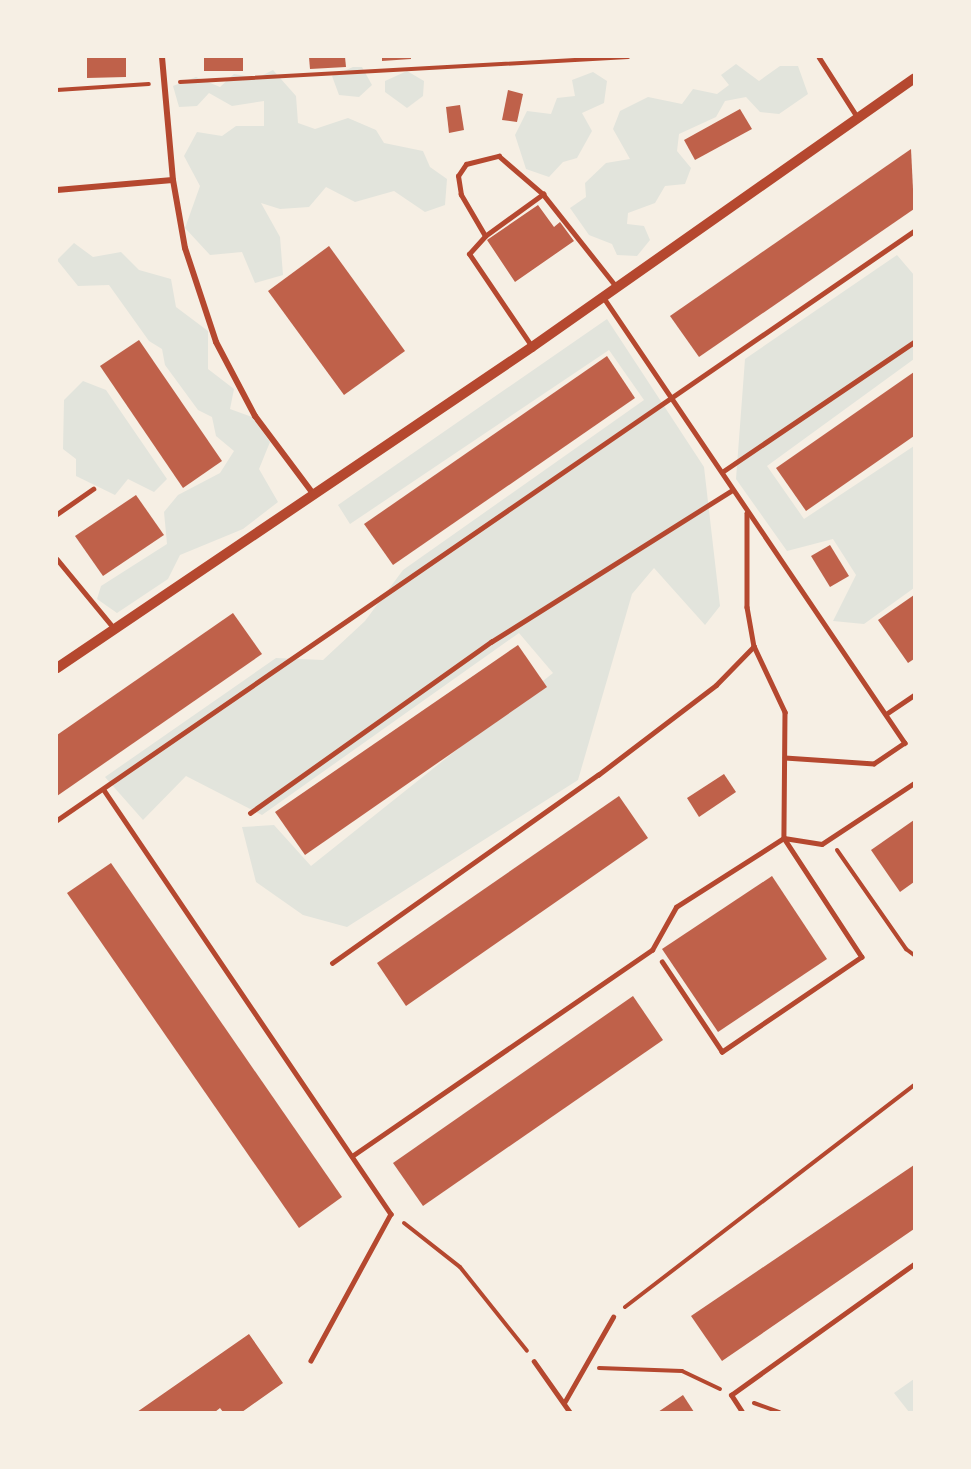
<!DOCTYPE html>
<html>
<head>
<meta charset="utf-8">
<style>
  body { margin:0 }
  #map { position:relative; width:971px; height:1469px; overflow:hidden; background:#f6efe4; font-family:"Nunito Sans",sans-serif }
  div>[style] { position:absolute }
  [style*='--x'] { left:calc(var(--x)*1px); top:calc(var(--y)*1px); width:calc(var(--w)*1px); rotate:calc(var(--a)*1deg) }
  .green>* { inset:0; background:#e2e4dc }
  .building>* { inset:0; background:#bf614a }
  .path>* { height:4px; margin:-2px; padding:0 2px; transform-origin:2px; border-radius:2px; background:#b5482f }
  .service>* { height:4.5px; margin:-2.25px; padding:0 2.25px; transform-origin:2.25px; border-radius:2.25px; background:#b5482f }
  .minor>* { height:6px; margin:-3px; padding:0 3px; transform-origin:3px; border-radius:3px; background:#b5482f }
  .tertiary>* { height:10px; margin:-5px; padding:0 5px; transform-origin:5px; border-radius:5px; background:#b5482f }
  span { translate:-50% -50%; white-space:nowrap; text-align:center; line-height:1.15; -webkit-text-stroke:5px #f6efe4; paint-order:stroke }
  .frame { position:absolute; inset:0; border:58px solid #f6efe4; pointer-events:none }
</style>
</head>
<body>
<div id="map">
  <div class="green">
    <div style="clip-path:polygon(736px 64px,759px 81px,780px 66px,798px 66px,808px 94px,779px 114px,760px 112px,746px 97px,725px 101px,716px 117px,679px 134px,677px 151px,691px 168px,685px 184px,665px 186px,655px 203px,628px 213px,627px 224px,644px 226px,650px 240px,637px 256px,617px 255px,612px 244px,589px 235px,570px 208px,586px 197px,585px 183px,606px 163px,630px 159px,613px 129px,620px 111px,648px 97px,682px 104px,693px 89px,717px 94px,729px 85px,721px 75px)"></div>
    <div style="clip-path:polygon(353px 67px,362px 67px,372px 85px,359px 97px,339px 95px,332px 76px)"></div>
    <div style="clip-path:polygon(273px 70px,296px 96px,298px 123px,315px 129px,348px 118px,376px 130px,384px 143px,423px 151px,430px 167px,447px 179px,445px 205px,425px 212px,394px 191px,355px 202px,326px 187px,309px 207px,280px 209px,261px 203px,280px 237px,283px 275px,255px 283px,242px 252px,210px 255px,185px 228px,200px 186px,184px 156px,197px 132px,222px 136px,236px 126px,264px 126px,264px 101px,232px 106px,209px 93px,197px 106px,179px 107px,173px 86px,196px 77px,220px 87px,234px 74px,257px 78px)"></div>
    <div style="clip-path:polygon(407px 71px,424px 81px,423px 96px,407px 108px,385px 92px,385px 81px)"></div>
    <div style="clip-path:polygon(593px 72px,607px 81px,604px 103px,582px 113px,592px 131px,577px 158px,563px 162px,549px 177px,526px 169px,515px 135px,527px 111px,551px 114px,557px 98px,575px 96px,572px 80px)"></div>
    <div style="clip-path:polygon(74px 243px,93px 257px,121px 252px,139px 270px,171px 279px,176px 307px,208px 331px,208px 369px,234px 389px,230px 409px,252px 417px,270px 442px,259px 469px,278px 502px,243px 529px,180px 555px,168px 579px,117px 613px,97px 599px,101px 586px,167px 544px,164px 512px,178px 495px,220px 473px,234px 451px,216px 436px,212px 417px,198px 410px,165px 365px,162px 349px,149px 341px,109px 285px,78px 286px,57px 260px)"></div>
    <div style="clip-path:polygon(897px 255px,914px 275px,914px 359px,767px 466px,804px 519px,914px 446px,914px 588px,864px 624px,833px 621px,856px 575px,833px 539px,787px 551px,736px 479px,745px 359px)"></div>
    <div style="clip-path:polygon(607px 319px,704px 467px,720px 606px,705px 625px,654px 568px,632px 594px,578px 780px,347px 927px,303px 915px,256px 882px,242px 827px,274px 825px,311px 866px,553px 673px,519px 633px,262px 815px,186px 776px,143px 820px,105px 777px,276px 658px,323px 660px,365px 621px,403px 570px,644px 400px,609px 350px,350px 524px,338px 505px)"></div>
    <div style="clip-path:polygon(83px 381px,106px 390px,167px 479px,154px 492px,128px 479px,115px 495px,76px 476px,76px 459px,63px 449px,64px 400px)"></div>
    <div style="clip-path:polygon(914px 1379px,914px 1412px,909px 1412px,894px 1393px)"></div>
  </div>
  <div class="building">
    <div style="clip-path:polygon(87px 57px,126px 57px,126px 77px,87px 78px)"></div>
    <div style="clip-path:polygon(204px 57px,243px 57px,243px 71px,204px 71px)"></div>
    <div style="clip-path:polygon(309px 57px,345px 57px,346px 67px,310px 69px)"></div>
    <div style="clip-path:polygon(382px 57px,411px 57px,411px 59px,382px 61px)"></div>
    <div style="clip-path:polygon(508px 90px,523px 94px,517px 122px,502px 120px)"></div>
    <div style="clip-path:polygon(460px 105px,464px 130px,449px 133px,446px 107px)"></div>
    <div style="clip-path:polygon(740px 109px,752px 129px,695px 160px,684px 140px)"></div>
    <div style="clip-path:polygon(911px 149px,914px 209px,699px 357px,670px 316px)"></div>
    <div style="clip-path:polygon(538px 205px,554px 227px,560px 222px,574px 241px,515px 282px,487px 240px)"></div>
    <div style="clip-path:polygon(329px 246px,405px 351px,344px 395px,268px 291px)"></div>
    <div style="clip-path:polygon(139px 340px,222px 461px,183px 488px,100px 366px)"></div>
    <div style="clip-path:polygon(607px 356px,635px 398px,393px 565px,364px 524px)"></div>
    <div style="clip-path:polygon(914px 372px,914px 436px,806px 511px,776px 468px)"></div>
    <div style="clip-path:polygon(136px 495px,164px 535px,103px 576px,75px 536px)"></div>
    <div style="clip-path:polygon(830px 545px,849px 576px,830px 587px,811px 556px)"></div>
    <div style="clip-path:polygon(914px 595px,914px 659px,908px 663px,878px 620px)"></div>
    <div style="clip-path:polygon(233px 613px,262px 654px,57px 796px,57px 735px)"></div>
    <div style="clip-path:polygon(518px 645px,547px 687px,305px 855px,275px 812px)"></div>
    <div style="clip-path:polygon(724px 774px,736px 792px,699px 817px,687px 798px)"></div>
    <div style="clip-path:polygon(619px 796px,648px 838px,406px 1006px,377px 963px)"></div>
    <div style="clip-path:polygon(914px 820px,914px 882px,900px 892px,871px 850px)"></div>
    <div style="clip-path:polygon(111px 863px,342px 1197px,299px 1228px,67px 893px)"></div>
    <div style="clip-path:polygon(772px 876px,827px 959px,718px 1032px,662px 949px)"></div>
    <div style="clip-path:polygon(633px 996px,663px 1040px,423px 1206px,393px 1163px)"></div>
    <div style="clip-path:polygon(914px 1165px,914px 1229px,722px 1361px,691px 1316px)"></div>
    <div style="clip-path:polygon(249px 1334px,283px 1383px,242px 1412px,223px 1412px,220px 1408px,215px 1412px,137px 1412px)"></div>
    <div style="clip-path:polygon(683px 1395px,694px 1412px,658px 1412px)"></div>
  </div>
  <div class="path">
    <div style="--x:180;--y:82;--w:449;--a:-3.2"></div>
    <div style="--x:57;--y:90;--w:92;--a:-3.7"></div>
    <div style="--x:837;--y:850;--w:121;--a:55.1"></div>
    <div style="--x:906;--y:949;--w:10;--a:37"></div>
    <div style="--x:404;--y:1223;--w:71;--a:38.2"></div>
    <div style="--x:460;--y:1267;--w:107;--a:51.4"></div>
    <div style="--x:625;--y:1307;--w:364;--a:-37.5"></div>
    <div style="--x:599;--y:1368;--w:83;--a:2.1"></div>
    <div style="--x:682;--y:1371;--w:42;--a:25.3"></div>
    <div style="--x:754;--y:1403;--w:27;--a:20"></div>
  </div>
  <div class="service">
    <div style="--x:819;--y:57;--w:72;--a:57.4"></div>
    <div style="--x:485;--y:236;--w:48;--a:-120.3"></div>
    <div style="--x:461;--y:195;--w:19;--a:-99"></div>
    <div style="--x:458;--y:176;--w:14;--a:-56"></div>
    <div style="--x:466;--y:164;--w:34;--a:-14"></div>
    <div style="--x:499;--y:156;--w:58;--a:40.8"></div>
    <div style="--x:543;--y:194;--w:117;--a:51.6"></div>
    <div style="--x:604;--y:298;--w:537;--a:55.93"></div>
    <div style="--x:905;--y:743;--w:37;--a:146"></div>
    <div style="--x:874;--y:764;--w:89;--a:-176.1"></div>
    <div style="--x:532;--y:347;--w:112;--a:-124.1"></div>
    <div style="--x:469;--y:254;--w:24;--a:-48"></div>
    <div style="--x:485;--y:236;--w:72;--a:-35.9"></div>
    <div style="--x:722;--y:472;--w:232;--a:-34.1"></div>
    <div style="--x:747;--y:513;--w:94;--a:90"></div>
    <div style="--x:747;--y:607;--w:40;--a:80"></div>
    <div style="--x:754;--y:646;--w:73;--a:64.8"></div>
    <div style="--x:785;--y:712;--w:126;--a:90.5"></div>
    <div style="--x:784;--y:838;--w:38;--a:9"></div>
    <div style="--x:822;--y:844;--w:110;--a:-33.5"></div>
    <div style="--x:57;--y:514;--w:44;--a:-34.8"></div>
    <div style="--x:57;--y:559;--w:88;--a:50.5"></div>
    <div style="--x:886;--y:714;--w:34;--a:-34"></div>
    <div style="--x:104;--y:790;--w:512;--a:55.91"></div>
    <div style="--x:391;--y:1214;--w:167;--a:118.6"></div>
    <div style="--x:250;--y:813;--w:296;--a:-35.4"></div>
    <div style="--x:491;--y:642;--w:285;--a:-32.2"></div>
    <div style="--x:57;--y:820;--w:1040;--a:-34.5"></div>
    <div style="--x:332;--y:963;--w:326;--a:-35.3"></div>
    <div style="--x:598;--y:775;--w:148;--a:-37.3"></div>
    <div style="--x:716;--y:685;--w:54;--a:-45.7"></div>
    <div style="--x:352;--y:1156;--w:364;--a:-34.5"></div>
    <div style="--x:652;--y:950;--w:49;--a:-60.8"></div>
    <div style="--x:676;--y:907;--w:128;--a:-32.6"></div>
    <div style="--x:784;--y:838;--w:142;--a:56.8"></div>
    <div style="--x:862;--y:957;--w:169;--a:145.8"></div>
    <div style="--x:722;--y:1052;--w:108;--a:-123.7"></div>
    <div style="--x:534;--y:1361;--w:62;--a:54.8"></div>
    <div style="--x:564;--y:1403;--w:99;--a:-60.3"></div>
    <div style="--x:742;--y:1412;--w:20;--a:-123"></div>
    <div style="--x:731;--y:1395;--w:225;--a:-35.6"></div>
  </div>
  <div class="minor">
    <div style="--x:162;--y:57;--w:123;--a:84.9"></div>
    <div style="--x:173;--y:180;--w:69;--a:80"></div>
    <div style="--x:185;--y:248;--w:99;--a:71.7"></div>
    <div style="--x:216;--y:342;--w:84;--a:62.2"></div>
    <div style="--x:255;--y:416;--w:99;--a:53.2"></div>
    <div style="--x:57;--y:190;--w:116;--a:-4.9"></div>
  </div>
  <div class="tertiary">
    <div style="--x:57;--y:668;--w:573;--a:-34.05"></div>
    <div style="--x:532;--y:347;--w:467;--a:-35.1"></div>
  </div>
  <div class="frame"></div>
</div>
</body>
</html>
